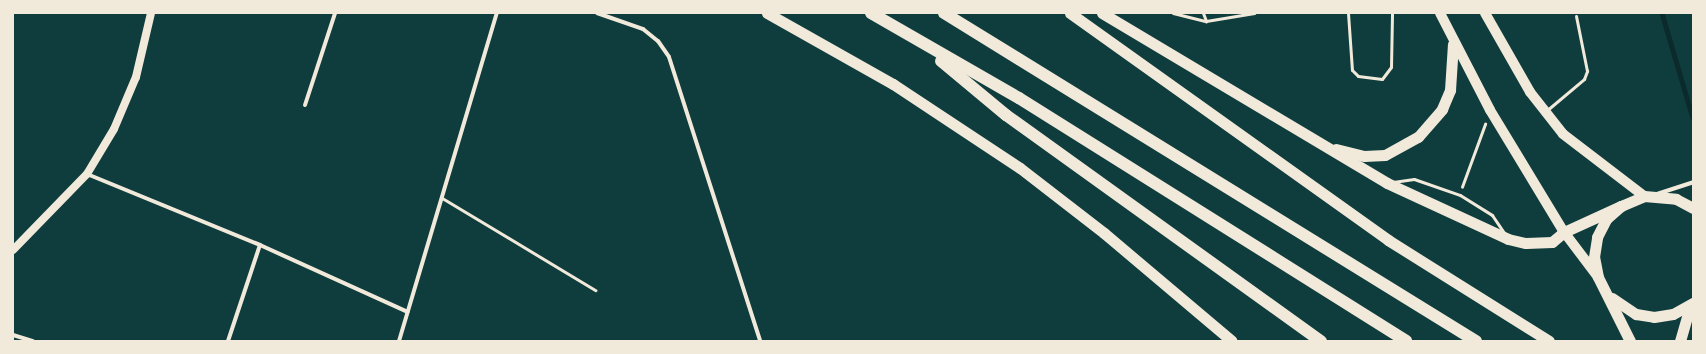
<!DOCTYPE html>
<html>
<head>
<meta charset="utf-8">
<style>
  body { margin:0 }
  #map { position:relative; width:1706px; height:354px; overflow:hidden; background:#0f3d3e; font-family:Rubik,sans-serif }
  div>[style] { position:absolute }
  [style*='--x'] { left:calc(var(--x)*1px); top:calc(var(--y)*1px); width:calc(var(--w)*1px); rotate:calc(var(--a)*1deg) }
  .stream>* { height:4.5px; margin:-2.25px; padding:0 2.25px; transform-origin:2.25px; border-radius:2.25px; background:#0a2a2b }
  .path>* { height:2.5px; margin:-1.25px; padding:0 1.25px; transform-origin:1.25px; border-radius:1.25px; background:#f1e9da }
  .service>* { height:3px; margin:-1.5px; padding:0 1.5px; transform-origin:1.5px; border-radius:1.5px; background:#f1e9da }
  .minor>* { height:4px; margin:-2px; padding:0 2px; transform-origin:2px; border-radius:2px; background:#f1e9da }
  .secondary>* { height:8px; margin:-4px; padding:0 4px; transform-origin:4px; border-radius:4px; background:#f1e9da }
  .primary>* { height:10px; margin:-5px; padding:0 5px; transform-origin:5px; border-radius:5px; background:#f1e9da }
  .trunk>* { height:11px; margin:-5.5px; padding:0 5.5px; transform-origin:5.5px; border-radius:5.5px; background:#f1e9da }
  .motorway>* { height:12px; margin:-6px; padding:0 6px; transform-origin:6px; border-radius:6px; background:#f1e9da }
  span { translate:-50% -50%; white-space:nowrap; text-align:center; line-height:1.15; -webkit-text-stroke:3px #f1e9da; paint-order:stroke }
  .frame { position:absolute; inset:0; border:14px solid #f1e9da; pointer-events:none }
</style>
</head>
<body>
<div id="map">
  <div class="stream">
    <div style="--x:1662;--y:13;--w:109;--a:73.6"></div>
  </div>
  <div class="path">
    <div style="--x:1462;--y:187;--w:67;--a:-69.9"></div>
  </div>
  <div class="service">
    <div style="--x:1173;--y:13;--w:34;--a:14"></div>
    <div style="--x:1203;--y:13;--w:9;--a:69"></div>
    <div style="--x:1206;--y:21;--w:49;--a:-9.5"></div>
    <div style="--x:1348;--y:13;--w:57;--a:86"></div>
    <div style="--x:1352;--y:70;--w:8;--a:45"></div>
    <div style="--x:1358;--y:76;--w:24;--a:7"></div>
    <div style="--x:1382;--y:79;--w:15;--a:-53"></div>
    <div style="--x:1391;--y:67;--w:54;--a:-88.9"></div>
    <div style="--x:1546;--y:111;--w:50;--a:-40.1"></div>
    <div style="--x:1584;--y:79;--w:9;--a:-69"></div>
    <div style="--x:1587;--y:71;--w:56;--a:-101.3"></div>
    <div style="--x:1393;--y:182;--w:21;--a:-8"></div>
    <div style="--x:1414;--y:179;--w:49;--a:19.2"></div>
    <div style="--x:1460;--y:195;--w:38;--a:32"></div>
    <div style="--x:1492;--y:215;--w:23;--a:56"></div>
    <div style="--x:442;--y:198;--w:179;--a:31"></div>
  </div>
  <div class="minor">
    <div style="--x:597;--y:13;--w:49;--a:19.2"></div>
    <div style="--x:643;--y:29;--w:19;--a:39"></div>
    <div style="--x:658;--y:41;--w:19;--a:55"></div>
    <div style="--x:669;--y:57;--w:298;--a:72.2"></div>
    <div style="--x:305;--y:105;--w:97;--a:-71.9"></div>
    <div style="--x:87;--y:174;--w:187;--a:22.3"></div>
    <div style="--x:260;--y:245;--w:162;--a:24.4"></div>
    <div style="--x:1657;--y:194;--w:38;--a:-18"></div>
    <div style="--x:13;--y:335;--w:21;--a:17"></div>
    <div style="--x:228;--y:341;--w:101;--a:-71.6"></div>
    <div style="--x:399;--y:341;--w:342;--a:-73.4"></div>
  </div>
  <div class="secondary">
    <div style="--x:13;--y:250;--w:106;--a:-45.8"></div>
    <div style="--x:87;--y:174;--w:52;--a:-59"></div>
    <div style="--x:114;--y:129;--w:56;--a:-67.1"></div>
    <div style="--x:136;--y:77;--w:66;--a:-76.8"></div>
  </div>
  <div class="primary">
    <div style="--x:1440;--y:13;--w:109;--a:62.7"></div>
    <div style="--x:1490;--y:110;--w:143;--a:58.8"></div>
    <div style="--x:1564;--y:232;--w:56;--a:52.9"></div>
    <div style="--x:1485;--y:13;--w:91;--a:60.3"></div>
    <div style="--x:1530;--y:92;--w:53;--a:51.8"></div>
    <div style="--x:1563;--y:134;--w:102;--a:37.4"></div>
  </div>
  <div class="trunk">
    <div style="--x:767;--y:13;--w:145;--a:29.4"></div>
    <div style="--x:893;--y:84;--w:152;--a:33.5"></div>
    <div style="--x:1020;--y:168;--w:106;--a:37.7"></div>
    <div style="--x:1104;--y:233;--w:167;--a:40.2"></div>
    <div style="--x:1070;--y:13;--w:391;--a:35.5"></div>
    <div style="--x:1388;--y:240;--w:190;--a:32.1"></div>
    <div style="--x:1102;--y:13;--w:332;--a:30.8"></div>
    <div style="--x:1387;--y:183;--w:133;--a:24.8"></div>
    <div style="--x:1508;--y:239;--w:18;--a:13"></div>
    <div style="--x:1526;--y:243;--w:26;--a:-2"></div>
    <div style="--x:1552;--y:242;--w:16;--a:-40"></div>
    <div style="--x:1564;--y:232;--w:63;--a:-24.5"></div>
    <div style="--x:1336;--y:149;--w:29;--a:14"></div>
    <div style="--x:1364;--y:156;--w:21;--a:-3"></div>
    <div style="--x:1385;--y:155;--w:38;--a:-29"></div>
    <div style="--x:1418;--y:137;--w:37;--a:-49"></div>
    <div style="--x:1442;--y:109;--w:21;--a:-67"></div>
    <div style="--x:1450;--y:90;--w:46;--a:-86.3"></div>
    <div style="--x:1612;--y:298;--w:29;--a:34"></div>
    <div style="--x:1636;--y:314;--w:18;--a:9"></div>
    <div style="--x:1654;--y:317;--w:19;--a:-9"></div>
    <div style="--x:1673;--y:314;--w:23;--a:-29"></div>
    <div style="--x:1630;--y:341;--w:72;--a:-116.6"></div>
    <div style="--x:1598;--y:277;--w:20;--a:-101"></div>
    <div style="--x:1594;--y:257;--w:20;--a:-81"></div>
    <div style="--x:1597;--y:237;--w:20;--a:-63"></div>
    <div style="--x:1606;--y:219;--w:20;--a:-41"></div>
    <div style="--x:1621;--y:206;--w:25;--a:-23"></div>
    <div style="--x:1644;--y:196;--w:32;--a:5"></div>
    <div style="--x:1676;--y:199;--w:19;--a:28"></div>
    <div style="--x:1680;--y:341;--w:36;--a:-74"></div>
  </div>
  <div class="motorway">
    <div style="--x:871;--y:13;--w:171;--a:29.9"></div>
    <div style="--x:1019;--y:98;--w:457;--a:32.1"></div>
    <div style="--x:944;--y:13;--w:625;--a:31.66"></div>
    <div style="--x:941;--y:61;--w:85;--a:39.7"></div>
    <div style="--x:1006;--y:115;--w:388;--a:35.7"></div>
  </div>
  <div class="frame"></div>
</div>
</body>
</html>
